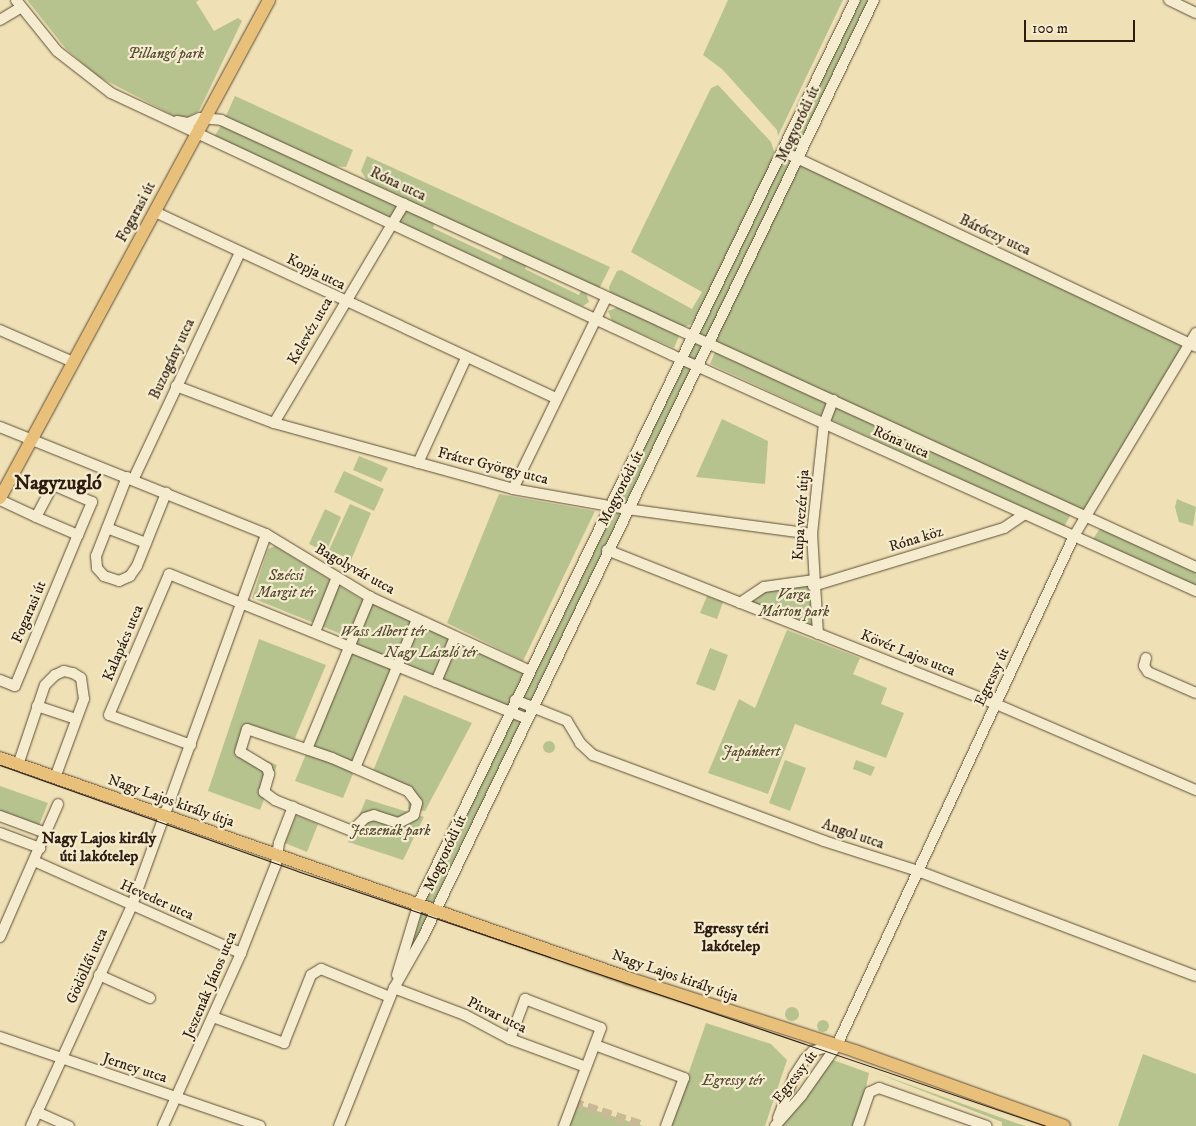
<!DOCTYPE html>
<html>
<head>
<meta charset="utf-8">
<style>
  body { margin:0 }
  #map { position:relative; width:1196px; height:1126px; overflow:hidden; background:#efe1b5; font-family:"IM FELL DW Pica",serif }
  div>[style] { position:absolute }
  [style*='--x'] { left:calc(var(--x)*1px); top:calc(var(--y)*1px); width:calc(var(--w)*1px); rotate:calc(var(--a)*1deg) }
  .green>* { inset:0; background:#b6c38f }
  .round { border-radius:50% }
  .minor-tunnel>* { height:10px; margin-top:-5px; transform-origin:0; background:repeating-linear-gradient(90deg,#c8ba94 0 10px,transparent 0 15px) }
  .roads { filter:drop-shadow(0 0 1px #5e4d38) drop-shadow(0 0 1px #5e4d38) }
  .minor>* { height:10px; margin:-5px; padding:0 5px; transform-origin:5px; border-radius:5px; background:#f5eccf }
  .major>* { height:12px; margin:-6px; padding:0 6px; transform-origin:6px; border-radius:6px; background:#e8c07a }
  .tram>* { height:1px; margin:-0.5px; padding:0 0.5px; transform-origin:0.5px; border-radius:0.5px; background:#2e1c0f }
  span { translate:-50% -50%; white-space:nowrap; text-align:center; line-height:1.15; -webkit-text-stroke:4.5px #f5eccf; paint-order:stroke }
  .park-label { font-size:15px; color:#574e35; font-style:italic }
  .street-label { font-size:15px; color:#2e1c0f }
  .neighbourhood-label { font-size:16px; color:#2e1c0f; font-weight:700 }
  .district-label { font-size:20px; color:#2e1c0f; font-weight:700 }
  .scale { position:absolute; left:1024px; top:20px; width:111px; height:22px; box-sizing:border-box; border:2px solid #2e1c0f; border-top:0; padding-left:6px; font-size:15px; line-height:18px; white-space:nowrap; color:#2e1c0f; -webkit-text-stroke:4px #f5eccf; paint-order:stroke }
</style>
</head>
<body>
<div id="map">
  <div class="green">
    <div style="clip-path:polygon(27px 0,199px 0,196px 2px,214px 31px,238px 18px,242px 21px,199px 111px,182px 120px,99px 77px,66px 49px)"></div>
    <div style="clip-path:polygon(728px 0,843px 0,778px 136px,777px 130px,722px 69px,703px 55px)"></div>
    <div style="clip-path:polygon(855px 0,874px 0,798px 159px,1189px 344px,1086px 516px,709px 346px,394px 988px,410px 924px)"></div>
    <div style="clip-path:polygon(718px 85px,771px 142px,775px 154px,698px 317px,690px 325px,682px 327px,610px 293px,609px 287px,617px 271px,621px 270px,692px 309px,702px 292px,631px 252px,711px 88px)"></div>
    <div style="clip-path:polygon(235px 96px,353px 150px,346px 167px,332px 166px,225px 118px)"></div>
    <div style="clip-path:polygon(222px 124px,436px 220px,433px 228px,501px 260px,505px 252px,527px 263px,525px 269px,579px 295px,581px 291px,586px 293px,589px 302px,583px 306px,577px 304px,214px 137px)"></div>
    <div style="clip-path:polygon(367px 156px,610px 267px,599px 289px,367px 181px,361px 171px)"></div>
    <div style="clip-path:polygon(618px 307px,679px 336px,674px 348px,612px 321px,608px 311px)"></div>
    <div style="clip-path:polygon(715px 352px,1071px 514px,1064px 527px,710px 364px)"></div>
    <div style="clip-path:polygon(722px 419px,768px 441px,765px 484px,696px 477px)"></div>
    <div style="clip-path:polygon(359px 456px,388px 468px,381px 482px,353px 470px)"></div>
    <div style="clip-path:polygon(344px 471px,384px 489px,374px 511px,334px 492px)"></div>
    <div style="clip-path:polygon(499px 494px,595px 511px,523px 661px,447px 623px)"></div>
    <div style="clip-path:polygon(1177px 499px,1196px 507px,1193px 526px,1179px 522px,1175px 507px)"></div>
    <div style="clip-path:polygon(350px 504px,371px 513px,351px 560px,329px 550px)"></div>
    <div style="clip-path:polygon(325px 509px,341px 517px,326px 552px,309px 544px)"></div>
    <div style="clip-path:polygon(1101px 527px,1196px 571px,1196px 586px,1093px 539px)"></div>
    <div style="clip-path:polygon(275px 546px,366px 602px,351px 638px,252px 598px,268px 549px)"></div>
    <div style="clip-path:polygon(809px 586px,813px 627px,746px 602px,766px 590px)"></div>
    <div style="clip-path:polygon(707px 596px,723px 602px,717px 619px,700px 613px)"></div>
    <div style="clip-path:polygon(370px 597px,417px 619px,343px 798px,295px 781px)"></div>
    <div style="clip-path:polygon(418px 621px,525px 672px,508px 709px,400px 665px)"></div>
    <div style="clip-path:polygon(787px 630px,860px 658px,853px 674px,887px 688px,881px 704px,904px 713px,886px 758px,795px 724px,768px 794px,708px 773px,739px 699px,755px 708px)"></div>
    <div style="clip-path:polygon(259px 639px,326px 665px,295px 738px,248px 729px,247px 753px,277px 765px,260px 810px,208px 791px)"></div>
    <div style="clip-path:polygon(710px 648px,728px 655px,715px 691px,696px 684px)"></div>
    <div style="clip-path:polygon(404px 695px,472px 723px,425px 811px,408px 809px,410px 787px,373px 771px)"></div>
    <div class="round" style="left:543px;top:741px;width:12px;height:12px"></div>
    <div style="clip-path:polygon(785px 760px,806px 768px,790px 811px,769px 803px)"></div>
    <div style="clip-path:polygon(856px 760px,875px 767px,871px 776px,853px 769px)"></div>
    <div style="clip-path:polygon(0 786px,48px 803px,36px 833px,0 820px)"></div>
    <div style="clip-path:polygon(366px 799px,424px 817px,403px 860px,348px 842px)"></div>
    <div style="clip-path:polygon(296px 815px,318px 824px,307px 852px,285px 843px)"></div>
    <div class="round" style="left:785px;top:1007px;width:14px;height:14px"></div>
    <div class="round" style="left:817px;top:1020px;width:12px;height:12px"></div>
    <div style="clip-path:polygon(706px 1023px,771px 1044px,787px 1060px,765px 1126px,670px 1126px)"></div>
    <div style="clip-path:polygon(1143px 1054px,1196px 1074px,1196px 1126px,1118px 1126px)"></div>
    <div style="clip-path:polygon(833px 1060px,869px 1073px,858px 1126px,780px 1126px)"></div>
    <div style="clip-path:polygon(874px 1072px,1019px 1124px,1026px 1126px,1002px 1126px,1002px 1122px)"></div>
    <div style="clip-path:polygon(573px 1103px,643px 1126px,564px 1126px)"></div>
  </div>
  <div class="minor-tunnel">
    <div style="--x:573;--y:1103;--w:74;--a:18.2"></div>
  </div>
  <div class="roads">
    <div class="minor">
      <div style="--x:16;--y:0;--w:65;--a:51.2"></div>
      <div style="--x:57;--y:51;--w:68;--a:37.9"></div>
      <div style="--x:111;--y:93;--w:619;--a:25.03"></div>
      <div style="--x:672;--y:355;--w:575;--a:24.25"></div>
      <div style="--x:1169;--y:0;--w:30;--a:26"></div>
      <div style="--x:0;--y:20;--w:23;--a:-31"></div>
      <div style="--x:177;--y:121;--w:11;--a:10"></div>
      <div style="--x:188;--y:123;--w:13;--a:-23"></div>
      <div style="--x:200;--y:118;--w:21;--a:5"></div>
      <div style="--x:221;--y:120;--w:1073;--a:24.63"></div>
      <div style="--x:782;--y:151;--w:458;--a:25.3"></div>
      <div style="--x:155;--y:212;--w:442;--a:24.9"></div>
      <div style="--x:0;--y:330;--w:80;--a:23.7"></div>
      <div style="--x:176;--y:386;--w:105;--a:20.7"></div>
      <div style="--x:274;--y:423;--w:248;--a:15.4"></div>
      <div style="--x:513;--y:489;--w:116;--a:10"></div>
      <div style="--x:627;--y:509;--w:187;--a:7.7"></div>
      <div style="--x:274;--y:423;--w:255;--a:-59.3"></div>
      <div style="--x:0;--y:427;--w:287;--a:21.9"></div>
      <div style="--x:266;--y:534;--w:122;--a:31.2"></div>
      <div style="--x:370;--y:597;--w:176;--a:24.8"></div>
      <div style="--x:418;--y:463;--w:115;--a:-65.4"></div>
      <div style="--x:127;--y:477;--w:85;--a:111.4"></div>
      <div style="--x:96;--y:556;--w:12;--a:85"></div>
      <div style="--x:97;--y:568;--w:11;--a:49"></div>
      <div style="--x:104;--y:576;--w:16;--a:18"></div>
      <div style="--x:119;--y:581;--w:12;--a:-24"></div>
      <div style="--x:130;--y:576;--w:12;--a:-55"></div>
      <div style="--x:137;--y:566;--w:79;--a:-68.3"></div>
      <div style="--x:133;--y:480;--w:251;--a:-64.8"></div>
      <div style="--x:513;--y:489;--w:212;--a:-64"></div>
      <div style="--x:0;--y:500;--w:40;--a:25"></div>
      <div style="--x:36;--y:517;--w:46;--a:23.2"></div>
      <div style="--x:78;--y:535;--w:36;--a:-67"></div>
      <div style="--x:92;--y:502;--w:43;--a:-156.4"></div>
      <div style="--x:53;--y:485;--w:36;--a:118"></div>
      <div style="--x:107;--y:528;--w:42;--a:21"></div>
      <div style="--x:607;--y:550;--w:418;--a:21.6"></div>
      <div style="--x:996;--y:704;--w:218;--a:23.3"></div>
      <div style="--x:813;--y:586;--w:200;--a:-16.9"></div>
      <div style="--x:1004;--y:528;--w:25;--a:-34"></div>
      <div style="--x:740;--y:603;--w:29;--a:-34"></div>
      <div style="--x:764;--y:587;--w:49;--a:-8.1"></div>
      <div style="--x:315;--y:632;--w:59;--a:-68.2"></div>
      <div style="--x:818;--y:634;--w:100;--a:-93.4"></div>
      <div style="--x:812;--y:534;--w:111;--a:-83.8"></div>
      <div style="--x:824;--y:424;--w:26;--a:-69"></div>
      <div style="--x:1146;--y:658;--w:8;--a:104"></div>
      <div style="--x:1144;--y:666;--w:7;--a:56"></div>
      <div style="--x:1148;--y:672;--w:52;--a:23.6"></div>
      <div style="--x:0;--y:680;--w:16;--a:22"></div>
      <div style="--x:15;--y:686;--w:164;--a:-67.4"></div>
      <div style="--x:436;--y:682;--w:49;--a:-67.1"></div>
      <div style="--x:515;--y:700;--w:56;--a:22"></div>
      <div style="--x:567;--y:721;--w:26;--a:59"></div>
      <div style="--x:580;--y:743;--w:18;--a:43"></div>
      <div style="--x:593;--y:755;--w:246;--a:20.4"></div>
      <div style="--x:824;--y:841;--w:99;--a:17.7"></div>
      <div style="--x:918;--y:871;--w:297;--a:20.7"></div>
      <div style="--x:37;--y:706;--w:41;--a:18.4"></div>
      <div style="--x:247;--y:729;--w:90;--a:18.8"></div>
      <div style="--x:332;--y:758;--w:83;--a:23.5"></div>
      <div style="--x:408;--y:791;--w:15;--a:53"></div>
      <div style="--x:417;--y:803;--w:12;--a:104"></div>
      <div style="--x:414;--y:815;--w:18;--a:153"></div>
      <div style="--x:398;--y:823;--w:25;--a:-162"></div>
      <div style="--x:374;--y:815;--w:9;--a:162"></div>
      <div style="--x:365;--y:818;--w:18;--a:135"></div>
      <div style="--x:352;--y:831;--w:83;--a:-158.1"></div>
      <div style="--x:275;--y:800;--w:14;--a:-144"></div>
      <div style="--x:264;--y:792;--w:19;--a:-74"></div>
      <div style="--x:269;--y:774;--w:6;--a:-108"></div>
      <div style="--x:267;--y:768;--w:31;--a:-149"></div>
      <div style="--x:240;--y:752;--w:24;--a:-73"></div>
      <div style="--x:191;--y:745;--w:87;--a:-159.9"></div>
      <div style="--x:109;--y:715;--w:153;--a:-66.9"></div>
      <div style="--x:169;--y:574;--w:386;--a:22"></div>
      <div style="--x:307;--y:749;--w:165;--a:-67.5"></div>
      <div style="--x:18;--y:765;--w:84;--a:-71.4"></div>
      <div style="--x:45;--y:685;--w:14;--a:-45"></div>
      <div style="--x:55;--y:675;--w:10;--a:-24"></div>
      <div style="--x:64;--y:671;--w:9;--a:13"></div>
      <div style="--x:73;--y:673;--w:9;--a:32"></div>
      <div style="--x:81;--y:678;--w:21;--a:82"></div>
      <div style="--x:84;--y:699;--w:84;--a:110.2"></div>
      <div style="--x:355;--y:768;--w:161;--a:-67.4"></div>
      <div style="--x:0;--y:816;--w:49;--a:20.3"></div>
      <div style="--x:0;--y:833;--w:43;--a:20.6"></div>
      <div style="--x:34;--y:861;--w:227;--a:24"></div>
      <div style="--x:0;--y:937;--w:145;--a:-66.4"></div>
      <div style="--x:99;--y:975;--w:56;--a:24.3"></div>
      <div style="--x:397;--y:975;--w:76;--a:-73.2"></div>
      <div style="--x:419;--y:902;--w:1002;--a:-64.2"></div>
      <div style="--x:394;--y:988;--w:76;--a:20.8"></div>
      <div style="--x:465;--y:1015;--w:51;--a:28.1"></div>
      <div style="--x:510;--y:1039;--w:81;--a:20.2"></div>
      <div style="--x:213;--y:1017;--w:76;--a:20.1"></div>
      <div style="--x:284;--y:1043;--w:73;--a:-68.3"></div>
      <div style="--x:311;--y:975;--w:12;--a:-31"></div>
      <div style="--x:321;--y:969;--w:74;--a:22.1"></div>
      <div style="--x:0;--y:1037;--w:275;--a:18.9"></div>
      <div style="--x:510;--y:1039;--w:43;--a:-69.4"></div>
      <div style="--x:525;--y:999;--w:81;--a:20.9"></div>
      <div style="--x:601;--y:1028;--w:105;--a:110.7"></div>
      <div style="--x:595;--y:1045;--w:95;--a:20.3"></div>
      <div style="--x:684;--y:1078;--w:51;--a:110.6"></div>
      <div style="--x:37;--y:1112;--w:35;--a:24"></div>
      <div style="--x:778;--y:1118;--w:45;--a:-69.1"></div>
      <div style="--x:794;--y:1076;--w:20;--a:-57"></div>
      <div style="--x:805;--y:1059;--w:11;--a:-45"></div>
      <div style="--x:813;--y:1051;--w:24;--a:-15"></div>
      <div style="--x:31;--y:1126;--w:243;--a:-65.4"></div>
      <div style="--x:132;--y:905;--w:394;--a:-70.1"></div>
      <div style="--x:163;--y:1126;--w:190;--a:-65.7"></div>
      <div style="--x:241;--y:953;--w:96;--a:-68.5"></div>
      <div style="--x:276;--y:864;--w:21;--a:-82"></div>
      <div style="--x:279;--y:843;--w:39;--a:-69"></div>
      <div style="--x:339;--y:1126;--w:149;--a:-68.3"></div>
      <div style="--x:394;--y:988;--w:59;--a:-60.4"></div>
      <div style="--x:423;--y:937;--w:1040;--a:-64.3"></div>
      <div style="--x:775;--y:1126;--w:41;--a:-48.9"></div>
      <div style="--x:802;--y:1095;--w:61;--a:-55"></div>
      <div style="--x:837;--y:1045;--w:561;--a:-65.03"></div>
      <div style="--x:1074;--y:536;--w:237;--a:-59"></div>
      <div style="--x:858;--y:1126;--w:36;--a:-71"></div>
      <div style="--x:870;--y:1092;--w:10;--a:-24"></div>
      <div style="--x:879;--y:1088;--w:114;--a:19.4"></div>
    </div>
    <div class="major">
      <div style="--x:0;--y:498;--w:566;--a:-61.62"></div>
      <div style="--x:0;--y:758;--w:665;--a:19.31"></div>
      <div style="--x:628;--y:978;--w:238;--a:17.8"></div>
      <div style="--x:855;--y:1051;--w:222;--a:19.7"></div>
    </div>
  </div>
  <div class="tram">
    <div style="--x:0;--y:765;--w:315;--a:19.6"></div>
    <div style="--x:297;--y:871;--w:791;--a:18.8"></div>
  </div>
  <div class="park-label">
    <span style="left:166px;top:54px">Pillangó park</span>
    <span style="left:286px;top:584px">Szécsi<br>Margit tér</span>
    <span style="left:794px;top:603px">Varga<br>Márton park</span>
    <span style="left:383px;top:632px">Wass Albert tér</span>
    <span style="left:431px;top:653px">Nagy László tér</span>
    <span style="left:751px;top:752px">Japánkert</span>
    <span style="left:390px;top:831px">Jeszenák park</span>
    <span style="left:733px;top:1081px">Egressy tér</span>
  </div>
  <div class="street-label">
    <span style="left:798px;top:124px;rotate:-65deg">Mogyoródi út</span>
    <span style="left:398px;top:184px;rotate:25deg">Róna utca</span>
    <span style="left:136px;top:212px;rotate:-62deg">Fogarasi út</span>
    <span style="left:995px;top:235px;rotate:25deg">Báróczy utca</span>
    <span style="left:316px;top:272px;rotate:26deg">Kopja utca</span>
    <span style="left:310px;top:331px;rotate:-60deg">Kelevéz utca</span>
    <span style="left:172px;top:359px;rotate:-65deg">Buzogány utca</span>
    <span style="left:901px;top:442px;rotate:24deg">Róna utca</span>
    <span style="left:493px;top:466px;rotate:14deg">Fráter György utca</span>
    <span style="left:621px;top:488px;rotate:-63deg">Mogyoródi út</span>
    <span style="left:801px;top:515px;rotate:-86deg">Kupa vezér útja</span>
    <span style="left:916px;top:539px;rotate:-17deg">Róna köz</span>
    <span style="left:355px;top:569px;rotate:29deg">Bagolyvár utca</span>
    <span style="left:29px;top:612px;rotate:-67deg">Fogarasi út</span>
    <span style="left:123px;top:643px;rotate:-67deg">Kalapács utca</span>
    <span style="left:908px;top:653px;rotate:22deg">Kövér Lajos utca</span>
    <span style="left:992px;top:677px;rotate:-65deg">Egressy út</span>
    <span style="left:171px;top:801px;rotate:19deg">Nagy Lajos király útja</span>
    <span style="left:853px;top:834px;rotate:19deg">Angol utca</span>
    <span style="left:445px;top:853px;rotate:-65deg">Mogyoródi út</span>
    <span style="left:157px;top:900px;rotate:24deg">Heveder utca</span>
    <span style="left:87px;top:966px;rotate:-66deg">Gödöllői utca</span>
    <span style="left:675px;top:976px;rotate:19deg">Nagy Lajos király útja</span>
    <span style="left:210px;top:985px;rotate:-67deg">Jeszenák János utca</span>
    <span style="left:497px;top:1015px;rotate:26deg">Pitvar utca</span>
    <span style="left:135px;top:1068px;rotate:18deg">Jerney utca</span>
    <span style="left:795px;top:1077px;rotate:-52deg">Egressy út</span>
  </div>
  <div class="neighbourhood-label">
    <span style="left:99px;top:847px">Nagy Lajos király<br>úti lakótelep</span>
    <span style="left:731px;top:937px">Egressy téri<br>lakótelep</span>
  </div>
  <div class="district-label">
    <span style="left:58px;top:483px">Nagyzugló</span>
  </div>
  <div class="scale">100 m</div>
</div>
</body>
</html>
